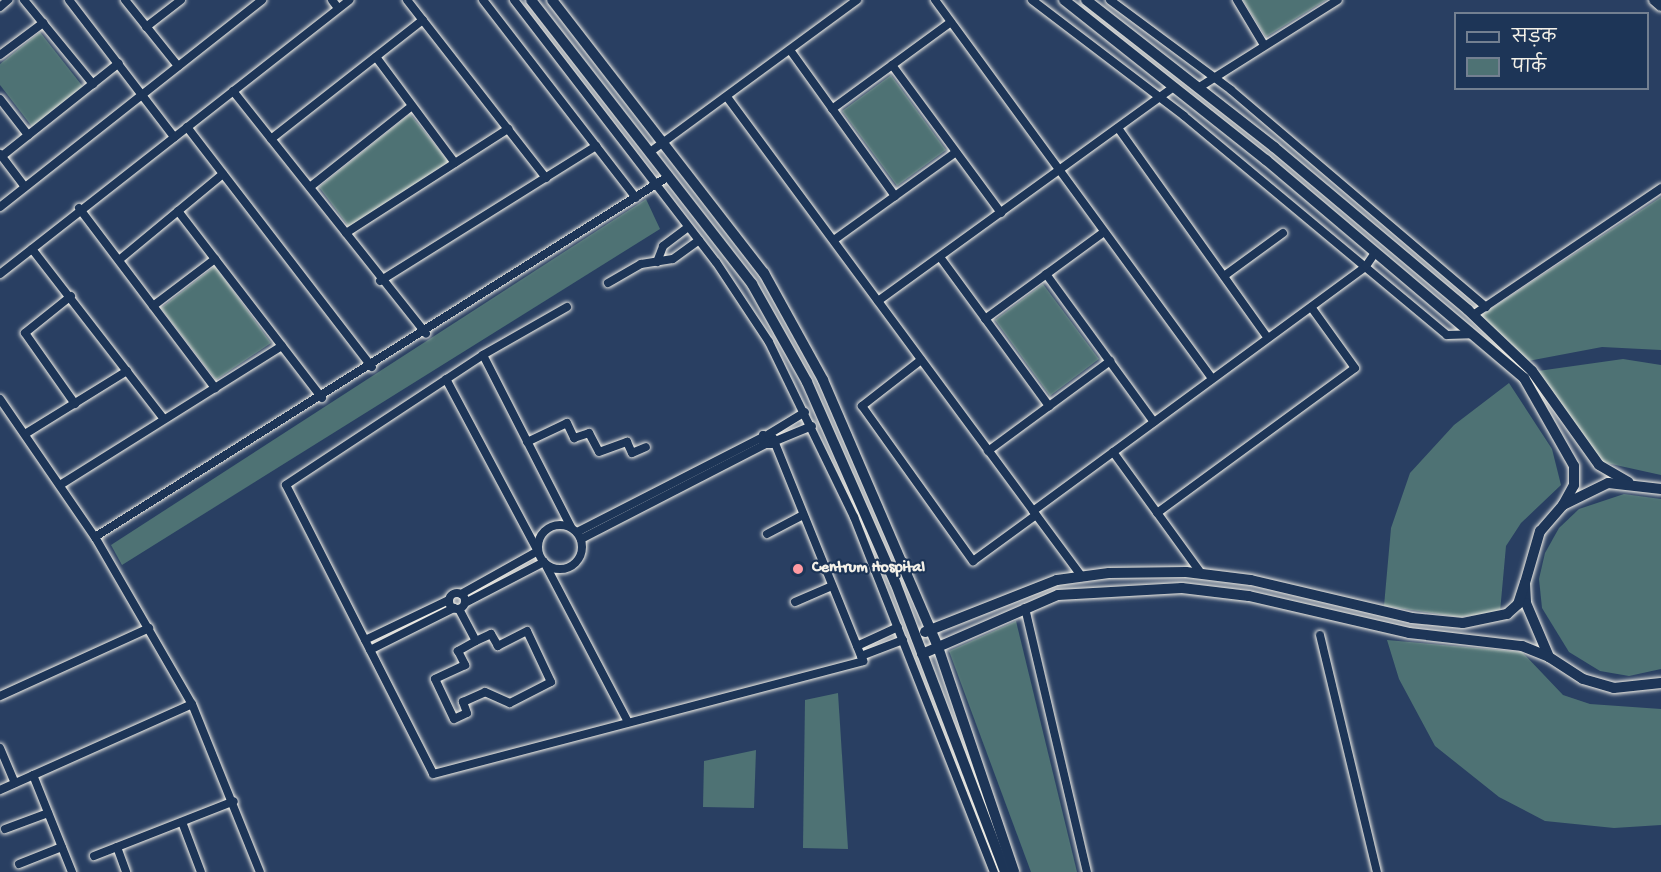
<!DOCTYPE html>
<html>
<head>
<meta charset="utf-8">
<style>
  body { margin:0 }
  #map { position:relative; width:1661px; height:872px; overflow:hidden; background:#293f62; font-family:"Gochi Hand","Playpen Sans Deva",sans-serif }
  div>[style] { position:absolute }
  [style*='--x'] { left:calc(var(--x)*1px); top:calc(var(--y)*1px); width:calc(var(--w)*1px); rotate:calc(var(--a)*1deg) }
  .green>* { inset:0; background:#4e7274 }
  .roads { filter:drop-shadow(0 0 2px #f4f1e8) drop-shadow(0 0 2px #f4f1e8) }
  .street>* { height:8px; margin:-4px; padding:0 4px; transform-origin:4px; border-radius:4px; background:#1d3557 }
  .street>.ring { margin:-4px; padding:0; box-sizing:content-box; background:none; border:8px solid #1d3557; border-radius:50% }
  .secondary>* { height:10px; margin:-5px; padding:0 5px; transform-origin:5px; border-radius:5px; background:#1d3557 }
  .dots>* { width:16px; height:16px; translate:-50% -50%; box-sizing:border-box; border:3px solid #1d3557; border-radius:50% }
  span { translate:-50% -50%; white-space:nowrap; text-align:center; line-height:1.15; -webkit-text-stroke:4.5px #1d3557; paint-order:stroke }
  .poi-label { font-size:16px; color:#f4f1e8; font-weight:700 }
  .left { translate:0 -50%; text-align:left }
  .legend { position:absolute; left:1454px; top:12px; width:195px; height:78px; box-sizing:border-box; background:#1d3557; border:2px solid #738091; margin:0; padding:8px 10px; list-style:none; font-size:18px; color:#f4f1e8 }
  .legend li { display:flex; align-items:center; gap:12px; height:30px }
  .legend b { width:30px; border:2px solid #738091 }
</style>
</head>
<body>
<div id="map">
  <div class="green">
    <div style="clip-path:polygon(1243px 0,1326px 0,1266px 37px)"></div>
    <div style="clip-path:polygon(40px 32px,84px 88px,33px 128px,0 85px,0 64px)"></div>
    <div style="clip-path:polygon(891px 75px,946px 150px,897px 186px,842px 111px)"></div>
    <div style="clip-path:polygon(410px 114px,449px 162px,349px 227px,319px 187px)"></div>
    <div style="clip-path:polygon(1661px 197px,1661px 350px,1602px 347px,1528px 361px,1480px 316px)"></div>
    <div style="clip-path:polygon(646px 199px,660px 229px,122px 565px,111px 545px)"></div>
    <div style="clip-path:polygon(215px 266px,271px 343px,216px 380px,161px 308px)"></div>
    <div style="clip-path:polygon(1043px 284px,1099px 359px,1050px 396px,995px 320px)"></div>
    <div style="clip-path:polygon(1623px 359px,1661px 365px,1661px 475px,1602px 462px,1538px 371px)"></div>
    <div style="clip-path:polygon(1509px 383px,1552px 449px,1561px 485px,1521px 523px,1506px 546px,1500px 612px,1459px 617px,1384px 606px,1391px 528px,1410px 473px,1454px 425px)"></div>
    <div style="clip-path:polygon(1624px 494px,1661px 499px,1661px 669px,1629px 676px,1600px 671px,1569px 652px,1542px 608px,1539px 579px,1545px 553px,1559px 528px,1579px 509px)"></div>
    <div style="clip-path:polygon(1016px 621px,1077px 872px,1031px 872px,949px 651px)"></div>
    <div style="clip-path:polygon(1387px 640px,1522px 652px,1563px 695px,1590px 704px,1661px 709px,1661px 825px,1614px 828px,1545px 821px,1499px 797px,1435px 746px,1399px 679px)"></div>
    <div style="clip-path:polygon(838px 693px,848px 849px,803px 848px,805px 700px)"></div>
    <div style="clip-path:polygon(756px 750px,754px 808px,703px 807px,704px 761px)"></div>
  </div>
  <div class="roads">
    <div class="street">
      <div style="--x:24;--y:0;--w:109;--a:50.6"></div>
      <div style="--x:69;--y:0;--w:173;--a:52.5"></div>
      <div style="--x:125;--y:0;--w:85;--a:51.2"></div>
      <div style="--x:332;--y:0;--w:10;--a:53"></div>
      <div style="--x:407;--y:0;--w:226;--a:52"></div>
      <div style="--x:483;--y:0;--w:250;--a:52.3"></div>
      <div style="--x:514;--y:0;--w:331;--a:52.4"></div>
      <div style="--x:716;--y:262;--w:96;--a:56.5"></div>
      <div style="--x:769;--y:342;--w:195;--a:64.1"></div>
      <div style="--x:854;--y:517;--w:382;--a:68.5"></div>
      <div style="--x:935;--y:0;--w:469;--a:53.8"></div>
      <div style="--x:1032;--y:0;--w:191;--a:37.3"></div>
      <div style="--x:1184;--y:116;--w:342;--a:39.8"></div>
      <div style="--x:1447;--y:335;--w:25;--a:-2"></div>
      <div style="--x:1110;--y:0;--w:151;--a:36.6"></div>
      <div style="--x:1231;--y:90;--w:335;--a:40.4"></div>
      <div style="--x:1237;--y:0;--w:52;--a:59"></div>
      <div style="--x:0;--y:7;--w:11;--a:-41"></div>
      <div style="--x:146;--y:27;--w:44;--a:-37.6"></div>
      <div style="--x:790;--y:50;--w:180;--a:54.3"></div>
      <div style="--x:0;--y:55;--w:54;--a:-36.7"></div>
      <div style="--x:376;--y:57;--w:132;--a:53.3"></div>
      <div style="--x:892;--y:65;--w:184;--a:53.6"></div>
      <div style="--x:1198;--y:88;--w:165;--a:-32.2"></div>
      <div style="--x:233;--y:91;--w:310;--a:51.5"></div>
      <div style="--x:727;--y:97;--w:597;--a:53.51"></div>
      <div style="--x:0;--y:99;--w:46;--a:52.1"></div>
      <div style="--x:832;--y:109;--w:147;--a:-36.2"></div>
      <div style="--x:187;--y:127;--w:303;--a:52.4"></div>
      <div style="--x:1118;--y:128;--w:258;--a:54.5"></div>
      <div style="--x:271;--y:139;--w:193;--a:-38.1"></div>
      <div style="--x:650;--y:152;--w:257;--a:-36.3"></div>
      <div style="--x:0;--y:154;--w:41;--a:52.9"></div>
      <div style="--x:2;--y:156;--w:149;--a:-38.5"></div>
      <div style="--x:310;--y:187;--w:130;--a:-38.5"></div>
      <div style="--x:0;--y:207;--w:334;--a:-38.3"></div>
      <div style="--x:79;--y:208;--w:226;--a:52.9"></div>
      <div style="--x:178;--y:211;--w:236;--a:52.4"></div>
      <div style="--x:346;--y:233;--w:193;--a:-32.7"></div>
      <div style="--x:834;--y:240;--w:150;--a:-35.8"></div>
      <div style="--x:32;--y:249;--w:214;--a:52.2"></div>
      <div style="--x:940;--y:257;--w:185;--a:53.8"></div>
      <div style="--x:119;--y:260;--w:135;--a:-39.6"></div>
      <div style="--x:657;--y:262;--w:17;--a:-69"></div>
      <div style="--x:663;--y:246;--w:31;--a:-37"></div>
      <div style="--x:0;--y:274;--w:444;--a:-38.1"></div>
      <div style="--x:1046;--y:274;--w:183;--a:53.9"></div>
      <div style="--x:1224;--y:276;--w:73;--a:-36.1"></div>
      <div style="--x:380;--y:281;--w:255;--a:-32"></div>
      <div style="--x:608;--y:283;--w:38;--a:-30"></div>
      <div style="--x:641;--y:264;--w:32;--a:-9"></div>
      <div style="--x:673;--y:259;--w:32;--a:-36"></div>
      <div style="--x:71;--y:296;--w:59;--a:141.2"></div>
      <div style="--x:25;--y:333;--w:87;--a:54.8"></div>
      <div style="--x:878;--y:301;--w:365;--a:-35.9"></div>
      <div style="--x:153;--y:306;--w:78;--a:-37.2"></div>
      <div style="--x:567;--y:307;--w:97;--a:150.3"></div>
      <div style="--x:483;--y:355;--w:236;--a:146.6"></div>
      <div style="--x:286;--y:485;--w:324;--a:63"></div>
      <div style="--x:433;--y:774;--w:445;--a:-14.7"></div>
      <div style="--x:863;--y:661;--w:240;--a:-112"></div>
      <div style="--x:773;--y:438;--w:10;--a:-163"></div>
      <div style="--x:763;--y:435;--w:9;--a:90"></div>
      <div style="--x:763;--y:444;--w:9;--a:0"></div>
      <div style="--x:1473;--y:315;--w:227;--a:-34"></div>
      <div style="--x:985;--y:319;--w:147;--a:-36.2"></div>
      <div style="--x:483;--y:355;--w:193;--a:62.9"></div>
      <div style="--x:921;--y:360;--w:75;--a:142.1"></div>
      <div style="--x:862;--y:406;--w:191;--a:54.4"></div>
      <div style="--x:973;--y:561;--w:78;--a:-36.1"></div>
      <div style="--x:446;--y:379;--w:195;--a:61.9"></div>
      <div style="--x:538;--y:551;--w:88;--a:150.8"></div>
      <div style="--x:0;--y:399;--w:168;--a:55.5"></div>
      <div style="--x:95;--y:537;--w:193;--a:59.9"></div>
      <div style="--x:192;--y:704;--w:181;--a:68"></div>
      <div style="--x:25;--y:434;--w:120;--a:-31.7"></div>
      <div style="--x:769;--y:434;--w:42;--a:-31.4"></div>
      <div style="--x:527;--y:442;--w:44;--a:-25.4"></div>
      <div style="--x:567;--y:423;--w:17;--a:65"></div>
      <div style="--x:574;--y:438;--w:16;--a:-18"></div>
      <div style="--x:589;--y:433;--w:21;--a:62"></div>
      <div style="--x:599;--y:452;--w:30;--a:-20"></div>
      <div style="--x:627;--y:442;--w:12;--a:66"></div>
      <div style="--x:632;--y:453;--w:15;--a:-23"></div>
      <div style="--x:773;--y:442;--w:42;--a:-22.3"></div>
      <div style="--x:988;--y:451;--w:152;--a:-36.4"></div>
      <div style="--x:1113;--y:452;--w:150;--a:54"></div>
      <div style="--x:60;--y:485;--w:262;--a:-32.1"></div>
      <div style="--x:1033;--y:511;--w:413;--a:-36.3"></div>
      <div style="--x:1366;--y:266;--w:14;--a:-56"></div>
      <div style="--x:1157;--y:513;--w:245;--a:-36.2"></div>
      <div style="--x:1355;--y:368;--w:75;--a:-125.8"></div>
      <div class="ring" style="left:538px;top:525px;width:36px;height:36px"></div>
      <div style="--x:577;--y:532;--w:207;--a:-27.1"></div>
      <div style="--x:767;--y:534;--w:41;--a:-27.8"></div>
      <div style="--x:95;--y:537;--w:678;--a:-32.17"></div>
      <div style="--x:581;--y:539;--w:206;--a:-27.2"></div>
      <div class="ring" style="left:449px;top:593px;width:8px;height:8px"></div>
      <div style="--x:795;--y:602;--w:40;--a:-23.4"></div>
      <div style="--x:465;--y:603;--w:89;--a:-27.4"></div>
      <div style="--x:544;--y:562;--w:181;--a:62.3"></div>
      <div style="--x:1025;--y:608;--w:271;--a:76.8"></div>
      <div style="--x:459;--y:609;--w:36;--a:62"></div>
      <div style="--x:476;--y:641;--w:21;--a:151"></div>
      <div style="--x:458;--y:651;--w:16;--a:63"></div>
      <div style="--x:465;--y:665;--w:33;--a:155"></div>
      <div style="--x:435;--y:679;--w:44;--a:64.6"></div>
      <div style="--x:454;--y:719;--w:14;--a:-25"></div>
      <div style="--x:467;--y:713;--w:12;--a:-110"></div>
      <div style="--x:463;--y:702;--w:24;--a:-24"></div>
      <div style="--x:485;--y:692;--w:27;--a:24"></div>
      <div style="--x:510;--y:703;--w:46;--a:-27.1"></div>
      <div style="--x:551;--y:682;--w:56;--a:-115.2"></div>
      <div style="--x:527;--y:631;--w:33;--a:153"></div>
      <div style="--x:498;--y:646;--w:14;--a:-120"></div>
      <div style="--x:491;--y:634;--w:17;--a:155"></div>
      <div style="--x:1320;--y:635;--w:244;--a:76.5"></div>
      <div style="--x:365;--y:640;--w:93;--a:-25.5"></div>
      <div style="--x:857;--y:646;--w:45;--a:-24.9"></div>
      <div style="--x:370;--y:650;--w:94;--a:-26.6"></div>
      <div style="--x:861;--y:656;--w:45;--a:-20.9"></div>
      <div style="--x:0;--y:696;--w:164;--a:-24.5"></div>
      <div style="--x:0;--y:748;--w:38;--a:67"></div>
      <div style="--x:33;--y:775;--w:105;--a:68.1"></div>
      <div style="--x:0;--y:790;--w:210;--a:-24.1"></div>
      <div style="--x:182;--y:822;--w:53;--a:69.2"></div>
      <div style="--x:5;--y:829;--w:46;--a:-20.4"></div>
      <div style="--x:117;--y:847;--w:27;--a:70"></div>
      <div style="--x:94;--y:856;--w:150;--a:-21.4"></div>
      <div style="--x:19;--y:864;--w:46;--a:-21.6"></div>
    </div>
    <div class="secondary">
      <div style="--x:531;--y:0;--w:360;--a:52.1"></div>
      <div style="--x:752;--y:284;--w:112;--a:60.7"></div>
      <div style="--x:807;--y:382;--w:219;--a:66.3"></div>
      <div style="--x:895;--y:582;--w:310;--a:69.2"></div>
      <div style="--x:552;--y:0;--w:346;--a:52.2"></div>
      <div style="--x:764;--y:273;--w:122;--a:61.1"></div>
      <div style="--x:823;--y:380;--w:291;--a:66.7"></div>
      <div style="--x:938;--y:647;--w:237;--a:71.3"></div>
      <div style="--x:1064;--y:0;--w:258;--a:38.4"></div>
      <div style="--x:1266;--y:160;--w:338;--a:40.2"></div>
      <div style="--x:1524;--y:378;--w:101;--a:60.4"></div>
      <div style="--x:1574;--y:466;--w:19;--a:90"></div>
      <div style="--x:1574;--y:485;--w:23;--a:119"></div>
      <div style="--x:1086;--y:0;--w:239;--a:38"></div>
      <div style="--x:1274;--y:147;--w:253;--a:40"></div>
      <div style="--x:1468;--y:310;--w:88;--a:43.6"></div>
      <div style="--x:1532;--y:371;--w:115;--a:54.5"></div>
      <div style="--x:1599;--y:465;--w:34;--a:30"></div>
      <div style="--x:1654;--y:0;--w:9;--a:41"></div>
      <div style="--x:1661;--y:489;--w:53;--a:-173.5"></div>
      <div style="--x:1608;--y:483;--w:50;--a:153.9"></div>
      <div style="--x:1563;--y:505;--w:35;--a:131"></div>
      <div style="--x:1540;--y:531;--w:54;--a:106.1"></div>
      <div style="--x:1525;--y:583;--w:20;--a:87"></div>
      <div style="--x:1526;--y:603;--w:59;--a:66.9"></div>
      <div style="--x:1549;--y:657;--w:40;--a:32.9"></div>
      <div style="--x:1583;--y:679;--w:32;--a:16"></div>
      <div style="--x:1614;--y:688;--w:47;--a:-6.1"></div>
      <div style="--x:925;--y:632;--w:142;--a:-21.5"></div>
      <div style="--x:1057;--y:580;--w:52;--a:-7.7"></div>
      <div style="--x:1109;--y:573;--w:77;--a:-0.7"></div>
      <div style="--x:1186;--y:572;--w:65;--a:7"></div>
      <div style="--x:1251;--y:580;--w:165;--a:13.3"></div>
      <div style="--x:1412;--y:618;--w:51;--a:5.6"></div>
      <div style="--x:1463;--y:623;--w:45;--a:-11.6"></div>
      <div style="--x:1507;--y:614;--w:15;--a:-42"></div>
      <div style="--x:1518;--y:604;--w:22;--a:-72"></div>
      <div style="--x:922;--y:654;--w:148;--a:-23.5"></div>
      <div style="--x:1058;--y:595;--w:124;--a:-3.2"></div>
      <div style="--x:1182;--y:588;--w:67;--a:6.8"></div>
      <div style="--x:1249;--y:596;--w:164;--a:13"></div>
      <div style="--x:1409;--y:633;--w:114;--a:6.6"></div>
      <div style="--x:1522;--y:646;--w:29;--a:22"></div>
    </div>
  </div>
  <div class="dots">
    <div style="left:798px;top:569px;background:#ff9aa2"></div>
  </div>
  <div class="poi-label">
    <span class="left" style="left:812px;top:569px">Centrum Hospital</span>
  </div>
  <ul class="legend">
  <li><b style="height:8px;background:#1d3557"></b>सड़क</li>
  <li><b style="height:16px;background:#4e7274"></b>पार्क</li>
  </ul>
</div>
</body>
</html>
